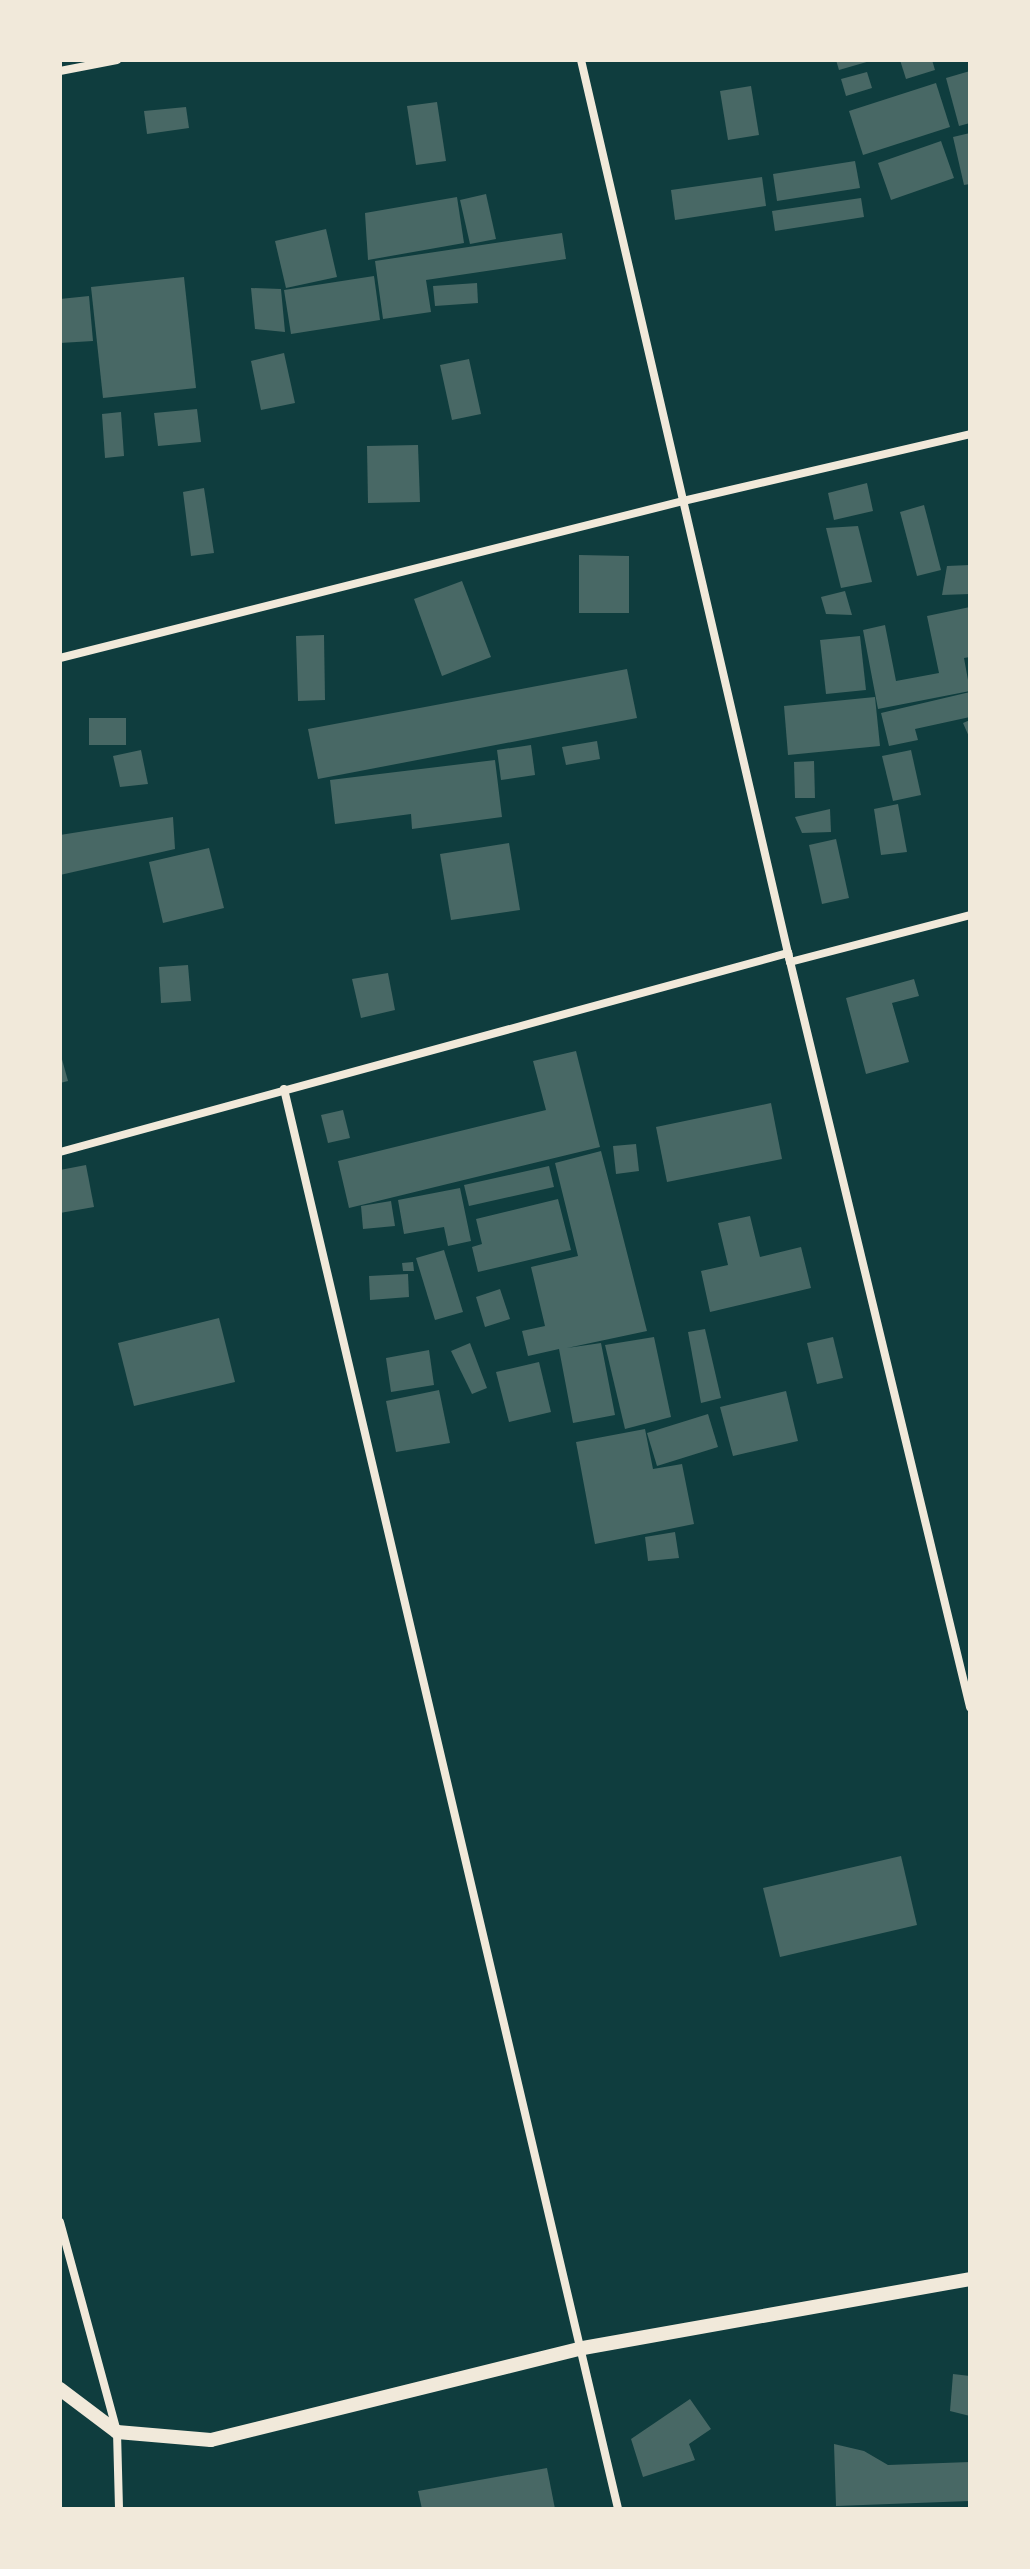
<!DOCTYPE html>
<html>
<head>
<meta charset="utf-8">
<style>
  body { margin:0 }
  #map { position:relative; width:1030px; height:2569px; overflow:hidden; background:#0f3d3e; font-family:"Libre Baskerville",serif }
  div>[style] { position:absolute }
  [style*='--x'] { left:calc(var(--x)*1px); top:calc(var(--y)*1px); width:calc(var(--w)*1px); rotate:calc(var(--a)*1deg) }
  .building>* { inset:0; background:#486865 }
  .minor>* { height:8px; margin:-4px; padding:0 4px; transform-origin:4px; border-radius:4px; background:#f1e9da }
  .tertiary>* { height:14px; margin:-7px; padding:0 7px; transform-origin:7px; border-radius:7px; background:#f1e9da }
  span { translate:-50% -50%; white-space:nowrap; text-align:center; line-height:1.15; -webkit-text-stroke:8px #f1e9da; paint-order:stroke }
  .frame { position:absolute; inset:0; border:62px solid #f1e9da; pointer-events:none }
</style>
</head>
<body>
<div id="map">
  <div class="building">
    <div style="clip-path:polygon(836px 60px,870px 60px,870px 61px,839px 70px)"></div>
    <div style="clip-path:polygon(900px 60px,932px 60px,935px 70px,906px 79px)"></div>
    <div style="clip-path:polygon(970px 71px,970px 123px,959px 126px,946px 78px)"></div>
    <div style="clip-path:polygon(867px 72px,872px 88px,846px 96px,841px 79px)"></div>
    <div style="clip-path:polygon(936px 83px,950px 127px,863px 155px,849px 111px)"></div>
    <div style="clip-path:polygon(751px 86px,759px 135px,728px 140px,720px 91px)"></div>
    <div style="clip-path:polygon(437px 102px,446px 161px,416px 165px,407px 106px)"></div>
    <div style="clip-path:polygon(186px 107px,189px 128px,147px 134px,144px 111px)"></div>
    <div style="clip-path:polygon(970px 133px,970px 184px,964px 185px,953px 137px)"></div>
    <div style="clip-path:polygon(941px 141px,954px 178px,891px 200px,878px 163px)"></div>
    <div style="clip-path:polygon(855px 161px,860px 188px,777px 201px,773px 174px)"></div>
    <div style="clip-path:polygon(762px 177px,766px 206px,675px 220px,671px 190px)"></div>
    <div style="clip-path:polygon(486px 194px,496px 239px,470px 244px,460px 200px)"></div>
    <div style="clip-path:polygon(457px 197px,464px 243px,368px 260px,365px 213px)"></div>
    <div style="clip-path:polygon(861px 198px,864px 217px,775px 231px,772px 211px)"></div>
    <div style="clip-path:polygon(326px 229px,337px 277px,286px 288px,275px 241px)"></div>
    <div style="clip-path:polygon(562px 233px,566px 259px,426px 280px,431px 312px,383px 319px,375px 261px)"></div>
    <div style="clip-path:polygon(374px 276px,380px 320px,291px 334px,284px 290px)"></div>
    <div style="clip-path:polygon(184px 277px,196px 388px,103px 398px,91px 287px)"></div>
    <div style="clip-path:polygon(477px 283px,478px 303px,435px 306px,433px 286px)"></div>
    <div style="clip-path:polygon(251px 288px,281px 289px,285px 332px,255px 329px)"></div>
    <div style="clip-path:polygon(89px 296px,93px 341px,60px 343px,60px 299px)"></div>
    <div style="clip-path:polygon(284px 353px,295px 403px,261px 410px,251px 361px)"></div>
    <div style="clip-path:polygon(469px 359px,481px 414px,452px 420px,440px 365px)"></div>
    <div style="clip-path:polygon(197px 409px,201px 442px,158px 446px,154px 413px)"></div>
    <div style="clip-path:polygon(121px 412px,124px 456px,105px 458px,102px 414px)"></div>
    <div style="clip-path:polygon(418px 445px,420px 502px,368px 503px,367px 446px)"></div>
    <div style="clip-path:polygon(867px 483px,873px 511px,834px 520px,828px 493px)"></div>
    <div style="clip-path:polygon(204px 488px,214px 553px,191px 556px,183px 492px)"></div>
    <div style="clip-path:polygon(924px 505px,941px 570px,917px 576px,900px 512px)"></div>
    <div style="clip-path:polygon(858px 526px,872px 582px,841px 588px,826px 528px)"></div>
    <div style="clip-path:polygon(579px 555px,629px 556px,629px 613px,579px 613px)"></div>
    <div style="clip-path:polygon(970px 565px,970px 594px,942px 595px,947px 566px)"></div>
    <div style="clip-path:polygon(462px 581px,491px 657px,442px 676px,414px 599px)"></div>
    <div style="clip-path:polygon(845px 591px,852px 615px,826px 614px,821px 597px)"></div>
    <div style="clip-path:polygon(970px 607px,970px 657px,964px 658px,970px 691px,878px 709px,863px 630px,885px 625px,896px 681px,939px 673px,927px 616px)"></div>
    <div style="clip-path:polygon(324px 635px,325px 700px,298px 701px,296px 636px)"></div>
    <div style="clip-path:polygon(860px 636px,866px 690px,826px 694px,820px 640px)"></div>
    <div style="clip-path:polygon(627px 669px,637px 718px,318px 779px,308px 729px)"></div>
    <div style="clip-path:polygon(970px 692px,970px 717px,915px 729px,918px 740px,889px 746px,881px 713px)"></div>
    <div style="clip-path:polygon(875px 697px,880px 746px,788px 755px,784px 706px)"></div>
    <div style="clip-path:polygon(89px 718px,126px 718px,126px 745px,89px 745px)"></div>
    <div style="clip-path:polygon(970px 720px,970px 739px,963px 723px)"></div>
    <div style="clip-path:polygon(597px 741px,600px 759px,566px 765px,562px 747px)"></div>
    <div style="clip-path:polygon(531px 745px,535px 775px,501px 780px,497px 750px)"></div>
    <div style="clip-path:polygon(141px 750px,148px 784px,120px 787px,113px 756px)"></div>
    <div style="clip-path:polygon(911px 750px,921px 795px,893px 801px,882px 756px)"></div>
    <div style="clip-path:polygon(495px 760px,502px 817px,412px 829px,411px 814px,335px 824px,330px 780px)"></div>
    <div style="clip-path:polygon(814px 761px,815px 798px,795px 798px,794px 762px)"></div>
    <div style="clip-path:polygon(898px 804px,907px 852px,881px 855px,874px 809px)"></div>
    <div style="clip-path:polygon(830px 809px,831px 832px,802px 833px,795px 817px)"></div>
    <div style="clip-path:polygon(173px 817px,175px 849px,60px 875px,60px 835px)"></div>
    <div style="clip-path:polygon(836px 839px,849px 898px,822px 904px,809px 845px)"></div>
    <div style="clip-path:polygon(509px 843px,520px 910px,451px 920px,440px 854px)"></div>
    <div style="clip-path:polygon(209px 848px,224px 908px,163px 923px,149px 862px)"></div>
    <div style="clip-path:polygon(188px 965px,191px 1001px,161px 1003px,159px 967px)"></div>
    <div style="clip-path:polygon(388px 973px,395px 1010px,361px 1018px,352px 979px)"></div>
    <div style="clip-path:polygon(914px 979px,919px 996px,892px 1003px,909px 1062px,866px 1074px,846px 998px)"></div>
    <div style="clip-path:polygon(576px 1051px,600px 1147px,349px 1208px,338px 1161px,546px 1110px,533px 1061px)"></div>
    <div style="clip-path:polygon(60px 1052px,68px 1081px,60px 1083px)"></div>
    <div style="clip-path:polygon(771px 1103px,782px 1159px,667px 1182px,656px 1127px)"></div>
    <div style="clip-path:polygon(343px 1110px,350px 1138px,328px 1143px,321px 1115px)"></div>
    <div style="clip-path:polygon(636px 1144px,639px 1171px,616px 1174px,613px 1146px)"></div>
    <div style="clip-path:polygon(601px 1151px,647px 1331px,567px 1348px,601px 1343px,615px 1415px,573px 1423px,559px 1349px,528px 1356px,522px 1331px,545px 1326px,531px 1267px,578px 1256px,555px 1163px)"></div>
    <div style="clip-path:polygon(86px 1165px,94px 1207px,60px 1213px,60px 1170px)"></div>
    <div style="clip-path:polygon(549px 1166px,554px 1187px,469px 1206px,464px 1185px)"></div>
    <div style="clip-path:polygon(460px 1188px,471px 1241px,448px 1246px,444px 1227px,404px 1234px,398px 1200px)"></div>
    <div style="clip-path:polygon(558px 1199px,571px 1250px,478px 1272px,472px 1247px,482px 1244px,476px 1219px)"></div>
    <div style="clip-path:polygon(391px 1201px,395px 1226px,363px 1229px,361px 1206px)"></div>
    <div style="clip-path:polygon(750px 1216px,760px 1257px,801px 1247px,811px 1288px,710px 1312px,701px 1271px,728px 1265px,718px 1223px)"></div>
    <div style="clip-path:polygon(444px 1250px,463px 1312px,435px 1320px,416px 1258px)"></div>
    <div style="clip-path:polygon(413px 1262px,414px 1271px,403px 1271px,402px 1263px)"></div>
    <div style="clip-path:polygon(408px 1274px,409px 1297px,370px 1300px,369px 1276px)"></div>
    <div style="clip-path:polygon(500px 1289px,510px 1319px,485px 1327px,476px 1297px)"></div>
    <div style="clip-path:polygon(219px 1318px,235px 1382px,134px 1406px,118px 1343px)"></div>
    <div style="clip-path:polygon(705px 1329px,721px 1398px,701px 1403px,688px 1332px)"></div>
    <div style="clip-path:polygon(654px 1337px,671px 1417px,625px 1429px,605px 1345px)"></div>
    <div style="clip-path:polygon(833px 1337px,843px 1378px,817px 1384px,807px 1343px)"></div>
    <div style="clip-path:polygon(470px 1343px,487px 1388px,472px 1394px,451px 1351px)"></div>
    <div style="clip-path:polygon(429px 1350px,434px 1385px,391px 1392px,386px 1358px)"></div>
    <div style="clip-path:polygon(539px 1362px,551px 1412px,509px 1422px,496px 1372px)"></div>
    <div style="clip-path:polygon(439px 1390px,450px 1443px,396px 1452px,386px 1401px)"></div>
    <div style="clip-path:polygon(786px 1391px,798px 1441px,733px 1456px,720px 1407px)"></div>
    <div style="clip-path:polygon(708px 1414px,718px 1447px,657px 1466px,647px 1433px)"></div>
    <div style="clip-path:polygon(645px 1429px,653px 1469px,682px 1464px,694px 1524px,595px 1544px,576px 1442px)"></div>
    <div style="clip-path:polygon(675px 1532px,679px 1558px,648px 1561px,645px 1537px)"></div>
    <div style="clip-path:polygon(901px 1856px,917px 1925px,780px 1957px,763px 1888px)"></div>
    <div style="clip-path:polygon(953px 2374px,970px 2376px,970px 2416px,950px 2411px)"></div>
    <div style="clip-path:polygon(690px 2399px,711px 2429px,689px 2444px,695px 2460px,643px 2477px,631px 2439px)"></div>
    <div style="clip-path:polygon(834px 2444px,864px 2451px,888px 2465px,970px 2462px,970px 2501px,836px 2506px)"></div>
    <div style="clip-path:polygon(547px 2468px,555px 2509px,422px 2509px,418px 2491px)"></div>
  </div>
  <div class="minor">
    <div style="--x:581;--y:60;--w:917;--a:76.95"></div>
    <div style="--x:788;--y:953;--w:776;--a:76.43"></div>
    <div style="--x:60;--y:71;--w:58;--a:-10.9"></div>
    <div style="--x:60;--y:658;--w:642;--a:-14.14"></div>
    <div style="--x:683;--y:501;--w:295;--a:-13.1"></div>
    <div style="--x:284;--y:1089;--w:1459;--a:76.76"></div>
    <div style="--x:60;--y:1152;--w:755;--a:-15.29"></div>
    <div style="--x:788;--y:953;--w:9;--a:77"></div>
    <div style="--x:790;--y:962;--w:186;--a:-14.6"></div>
    <div style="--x:60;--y:2222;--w:218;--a:74.8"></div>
    <div style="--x:117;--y:2432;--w:77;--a:88.5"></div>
  </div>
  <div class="tertiary">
    <div style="--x:60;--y:2389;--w:71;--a:37"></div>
    <div style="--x:117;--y:2432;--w:94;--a:4.9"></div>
    <div style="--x:211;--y:2440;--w:383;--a:-13.9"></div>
    <div style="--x:583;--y:2348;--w:393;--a:-10.1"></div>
  </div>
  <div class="frame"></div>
</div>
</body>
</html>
